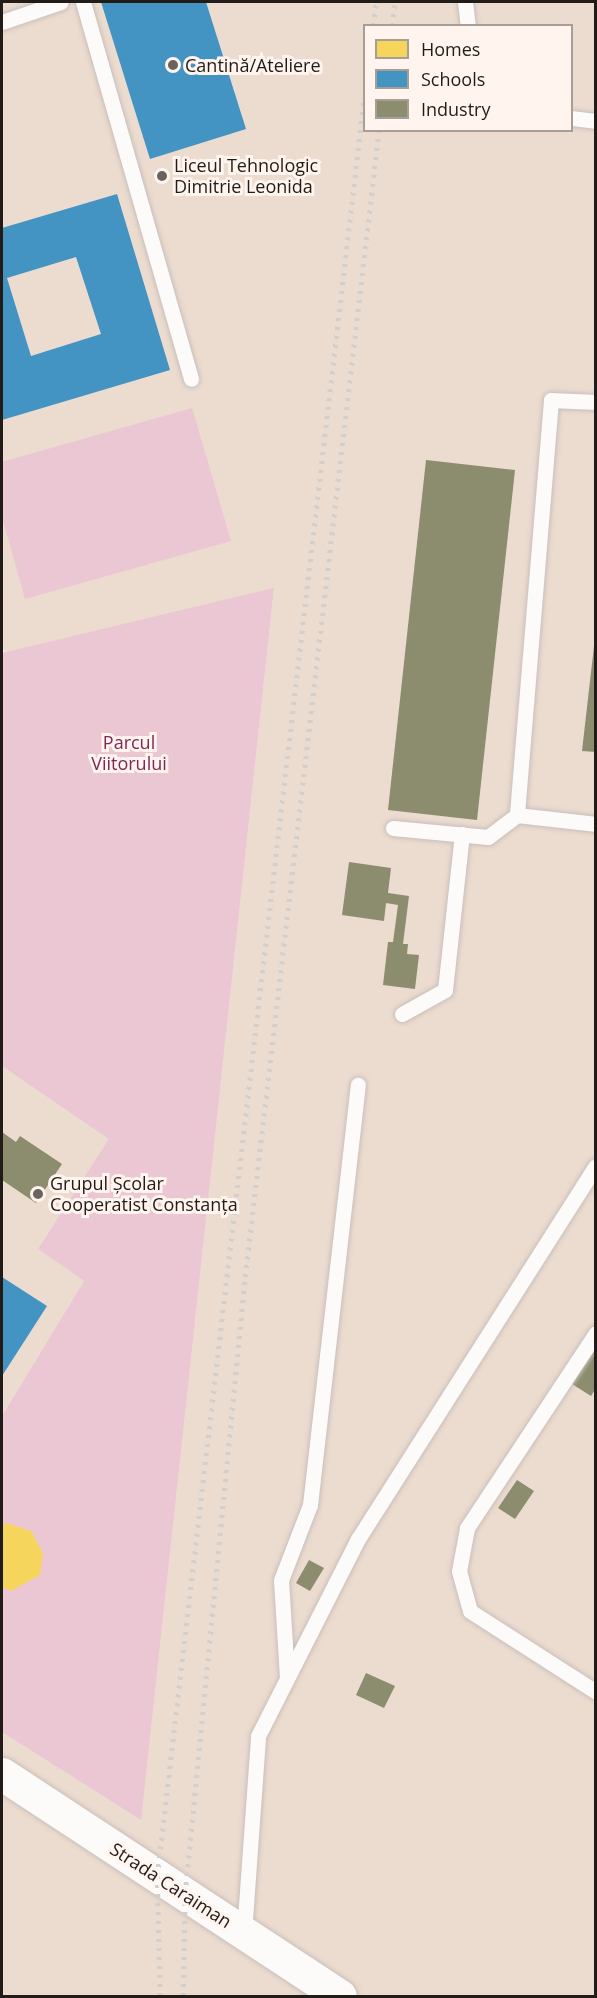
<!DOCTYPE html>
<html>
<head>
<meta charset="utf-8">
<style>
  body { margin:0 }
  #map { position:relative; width:597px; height:1998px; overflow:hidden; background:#f1e7e1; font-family:"Open Sans",sans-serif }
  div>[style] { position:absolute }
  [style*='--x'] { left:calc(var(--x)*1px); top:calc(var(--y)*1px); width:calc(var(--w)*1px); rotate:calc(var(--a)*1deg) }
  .built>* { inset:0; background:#ecdbcf }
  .green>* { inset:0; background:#ebc6d3 }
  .homes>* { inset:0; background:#f6d55c }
  .schools>* { inset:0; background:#4393c3 }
  .industry>* { inset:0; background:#8c8c6e }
  .roads { filter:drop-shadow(0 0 2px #c8c0bb) drop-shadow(0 0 2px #c8c0bb) }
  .lane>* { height:15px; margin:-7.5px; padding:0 7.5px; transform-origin:7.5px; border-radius:7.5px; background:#fdfbfa }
  .secondary>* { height:33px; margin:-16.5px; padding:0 16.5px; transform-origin:16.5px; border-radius:16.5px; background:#fdfbfa }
  .rail>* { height:4.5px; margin-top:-2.25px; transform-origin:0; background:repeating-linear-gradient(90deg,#d2cfcd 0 3px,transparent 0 9px) }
  .dots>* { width:16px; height:16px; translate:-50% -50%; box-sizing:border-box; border:3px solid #fff4ee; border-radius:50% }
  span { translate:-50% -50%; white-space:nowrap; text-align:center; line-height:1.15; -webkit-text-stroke:6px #fff4ee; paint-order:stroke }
  .poi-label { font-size:18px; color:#221c18 }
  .left { translate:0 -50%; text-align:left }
  .park-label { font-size:18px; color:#802659 }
  .street-label { font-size:18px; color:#221c18 }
  .frame { position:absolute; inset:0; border:3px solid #221c18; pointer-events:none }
  .legend { position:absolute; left:363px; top:24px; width:210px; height:108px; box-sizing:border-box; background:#fff4ee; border:2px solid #a79e98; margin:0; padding:8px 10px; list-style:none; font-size:18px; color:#221c18 }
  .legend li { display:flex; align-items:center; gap:12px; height:30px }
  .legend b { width:30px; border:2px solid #a79e98 }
</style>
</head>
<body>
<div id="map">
  <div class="built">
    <div style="clip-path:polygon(evenodd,2px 2px,595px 2px,595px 1996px,2px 1996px,2px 1732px,140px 1819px,274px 589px,7px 652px,2px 648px,2px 2px,364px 26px,572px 26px,572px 130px,364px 130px,364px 26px)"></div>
    <div style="clip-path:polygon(2px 1066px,110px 1139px,38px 1249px,84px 1281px,2px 1416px)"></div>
  </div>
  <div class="green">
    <div style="clip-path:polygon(192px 408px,231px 541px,25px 599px,2px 517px,2px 462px)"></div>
    <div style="clip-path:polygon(274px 588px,141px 1820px,2px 1732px,2px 1416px,84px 1281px,38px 1249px,109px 1139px,2px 1066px,2px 653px)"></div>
  </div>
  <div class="homes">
    <div style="clip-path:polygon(6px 1523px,31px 1531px,43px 1553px,40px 1575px,11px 1591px,2px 1587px,2px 1525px)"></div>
  </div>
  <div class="schools">
    <div style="clip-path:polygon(101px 2px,206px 2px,246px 129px,150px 159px)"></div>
    <div style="clip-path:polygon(evenodd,117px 194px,170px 370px,2px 420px,2px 228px,117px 194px,76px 257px,101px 334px,31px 356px,7px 278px,76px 257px)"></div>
    <div style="clip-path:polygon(2px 1277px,47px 1306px,2px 1376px)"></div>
  </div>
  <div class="industry">
    <div style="clip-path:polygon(426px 460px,515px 470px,477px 820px,388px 810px)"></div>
    <div style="clip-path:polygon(594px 646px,596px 646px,596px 752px,582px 751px)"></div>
    <div style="clip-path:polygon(349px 862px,391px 868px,388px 893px,409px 896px,403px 944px,408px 944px,407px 954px,419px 955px,415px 989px,383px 985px,388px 942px,393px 942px,398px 905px,386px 903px,384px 921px,342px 915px)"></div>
    <div style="clip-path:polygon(2px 1132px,16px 1142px,20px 1136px,62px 1164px,36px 1203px,2px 1180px)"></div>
    <div style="clip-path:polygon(596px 1346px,596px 1388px,591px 1396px,572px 1384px)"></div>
    <div style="clip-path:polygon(517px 1480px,534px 1491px,515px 1519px,498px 1508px)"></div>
    <div style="clip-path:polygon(309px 1560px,324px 1568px,310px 1591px,296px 1583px)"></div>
    <div style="clip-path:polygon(366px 1673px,395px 1686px,384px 1708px,356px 1695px)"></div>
  </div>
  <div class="roads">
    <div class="lane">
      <div style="--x:83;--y:2;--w:392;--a:74"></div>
      <div style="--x:465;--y:2;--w:24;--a:83"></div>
      <div style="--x:2;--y:22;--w:62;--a:-18.7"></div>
      <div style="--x:572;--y:118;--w:24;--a:7"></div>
      <div style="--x:596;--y:402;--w:45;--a:-177.5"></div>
      <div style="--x:551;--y:400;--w:416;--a:94.7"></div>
      <div style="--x:517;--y:815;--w:80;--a:6.5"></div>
      <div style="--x:393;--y:828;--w:95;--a:5.4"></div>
      <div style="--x:488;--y:837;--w:36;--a:-37"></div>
      <div style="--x:402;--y:1014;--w:49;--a:-29.2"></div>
      <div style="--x:445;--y:990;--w:157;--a:-83.8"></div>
      <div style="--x:596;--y:1333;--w:234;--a:123.5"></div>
      <div style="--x:467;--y:1528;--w:44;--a:100.5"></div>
      <div style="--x:459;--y:1571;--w:41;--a:74.6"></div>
      <div style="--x:470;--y:1611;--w:150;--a:32.7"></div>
      <div style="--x:287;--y:1678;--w:98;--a:-93.5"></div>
      <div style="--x:281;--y:1580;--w:80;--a:-68.9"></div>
      <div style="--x:310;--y:1505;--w:423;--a:-83.5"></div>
      <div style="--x:244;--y:1933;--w:197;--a:-85.9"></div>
      <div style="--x:258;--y:1736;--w:221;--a:-63.1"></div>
      <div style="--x:358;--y:1539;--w:442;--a:-57.5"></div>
    </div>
    <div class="secondary">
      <div style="--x:2;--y:1774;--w:404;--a:33.3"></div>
    </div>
  </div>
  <div class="rail">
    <div style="--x:373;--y:26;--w:24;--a:-83"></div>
    <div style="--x:392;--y:26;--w:24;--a:-83"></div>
    <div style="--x:160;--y:1996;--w:120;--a:-91.4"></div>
    <div style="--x:157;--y:1876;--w:1790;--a:-83.36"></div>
    <div style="--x:183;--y:1996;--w:102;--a:-88.9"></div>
    <div style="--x:185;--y:1894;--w:620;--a:-84.45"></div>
    <div style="--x:245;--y:1277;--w:1155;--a:-83.34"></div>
  </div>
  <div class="dots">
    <div style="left:173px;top:65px;background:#6a635e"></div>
    <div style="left:162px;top:176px;background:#6a635e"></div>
    <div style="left:38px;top:1194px;background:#6a635e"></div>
  </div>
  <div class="poi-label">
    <span class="left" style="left:185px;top:65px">Cantină/Ateliere</span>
    <span class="left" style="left:174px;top:176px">Liceul Tehnologic<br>Dimitrie Leonida</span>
    <span class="left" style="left:50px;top:1194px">Grupul Școlar<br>Cooperatist Constanța</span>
  </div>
  <div class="park-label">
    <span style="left:129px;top:753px">Parcul<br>Viitorului</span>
  </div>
  <div class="street-label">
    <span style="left:171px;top:1885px;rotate:33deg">Strada Caraiman</span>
  </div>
  <div class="frame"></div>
  <ul class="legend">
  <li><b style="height:16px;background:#f6d55c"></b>Homes</li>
  <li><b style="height:16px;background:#4393c3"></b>Schools</li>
  <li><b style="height:16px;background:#8c8c6e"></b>Industry</li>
  </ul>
</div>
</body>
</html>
